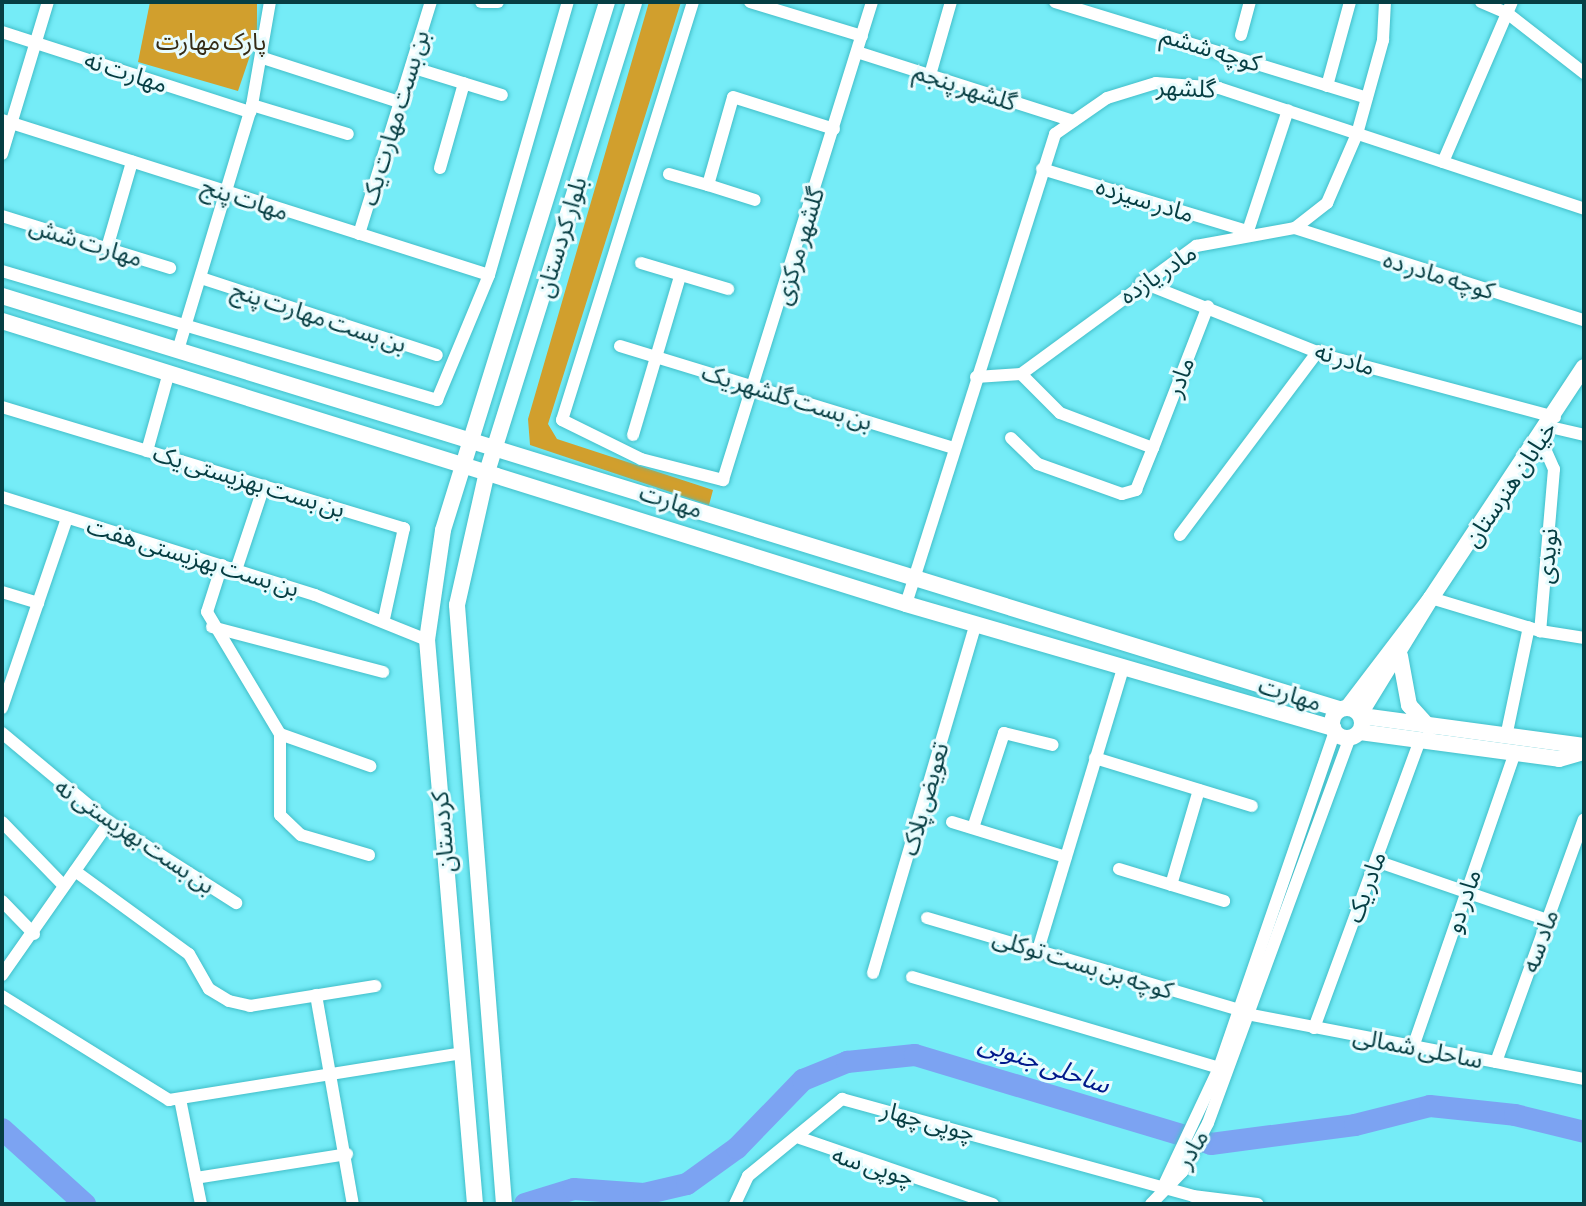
<!DOCTYPE html>
<html>
<head>
<meta charset="utf-8">
<style>
  body { margin:0 }
  #map { position:relative; width:1586px; height:1206px; overflow:hidden; background:#75ecf7; font-family:"Asap Condensed","Noto Sans Arabic",sans-serif }
  div>[style] { position:absolute }
  [style*='--x'] { left:calc(var(--x)*1px); top:calc(var(--y)*1px); width:calc(var(--w)*1px); rotate:calc(var(--a)*1deg) }
  .green>* { inset:0; background:#d19f2d }
  .river>* { height:22px; margin:-11px; padding:0 11px; transform-origin:11px; border-radius:11px; background:#7ca3f2 }
  .roads { filter:drop-shadow(0 0 2px #42bec9) drop-shadow(0 0 2px #42bec9) }
  .minor>* { height:12px; margin:-6px; padding:0 6px; transform-origin:6px; border-radius:6px; background:#fff }
  .major>* { height:16px; margin:-8px; padding:0 8px; transform-origin:8px; border-radius:8px; background:#fff }
  .major>.ring { margin:-8px; padding:0; box-sizing:content-box; background:none; border:16px solid #fff; border-radius:50% }
  span { translate:-50% -50%; white-space:nowrap; text-align:center; line-height:1.15; -webkit-text-stroke:6px #e8fcfe; paint-order:stroke }
  .park-label { font-size:24px; color:#352b16 }
  .street-label { font-size:24px; color:#063e43 }
  .water-label { font-size:26px; color:#00198b; font-style:italic }
  .frame { position:absolute; inset:0; border:4px solid #063e43; pointer-events:none }
</style>
</head>
<body>
<div id="map">
  <div class="green">
    <div style="clip-path:polygon(150px 2px,257px 2px,257px 35px,238px 91px,138px 62px)"></div>
    <div style="clip-path:polygon(649px 2px,681px 2px,548px 424px,557px 439px,713px 490px,709px 505px,530px 445px,528px 419px)"></div>
  </div>
  <div class="river">
    <div style="--x:2;--y:1129;--w:112;--a:42.1"></div>
    <div style="--x:525;--y:1204;--w:51;--a:-17"></div>
    <div style="--x:574;--y:1189;--w:70;--a:4.1"></div>
    <div style="--x:644;--y:1194;--w:44;--a:-13.1"></div>
    <div style="--x:687;--y:1184;--w:62;--a:-35.8"></div>
    <div style="--x:737;--y:1148;--w:95;--a:-45.9"></div>
    <div style="--x:803;--y:1080;--w:48;--a:-22.2"></div>
    <div style="--x:847;--y:1062;--w:68;--a:-5.9"></div>
    <div style="--x:915;--y:1055;--w:309;--a:16.7"></div>
    <div style="--x:1211;--y:1144;--w:145;--a:-7.5"></div>
    <div style="--x:1355;--y:1125;--w:77;--a:-14.2"></div>
    <div style="--x:1430;--y:1106;--w:85;--a:6"></div>
    <div style="--x:1515;--y:1115;--w:71;--a:13.8"></div>
  </div>
  <div class="roads">
    <div class="minor">
      <div style="--x:481;--y:2;--w:17;--a:0"></div>
      <div style="--x:693;--y:2;--w:438;--a:107.4"></div>
      <div style="--x:562;--y:420;--w:88;--a:26.3"></div>
      <div style="--x:641;--y:459;--w:85;--a:14.4"></div>
      <div style="--x:723;--y:480;--w:501;--a:-72.69"></div>
      <div style="--x:750;--y:2;--w:117;--a:16.9"></div>
      <div style="--x:1055;--y:2;--w:326;--a:17.1"></div>
      <div style="--x:1481;--y:2;--w:28;--a:23"></div>
      <div style="--x:1507;--y:13;--w:98;--a:37.9"></div>
      <div style="--x:2;--y:32;--w:261;--a:17.9"></div>
      <div style="--x:1241;--y:35;--w:34;--a:-75"></div>
      <div style="--x:857;--y:52;--w:227;--a:17.7"></div>
      <div style="--x:263;--y:58;--w:143;--a:17.9"></div>
      <div style="--x:411;--y:67;--w:95;--a:17.1"></div>
      <div style="--x:930;--y:75;--w:76;--a:-74"></div>
      <div style="--x:1327;--y:86;--w:87;--a:-74.7"></div>
      <div style="--x:252;--y:105;--w:100;--a:16.8"></div>
      <div style="--x:2;--y:120;--w:511;--a:17.65"></div>
      <div style="--x:2;--y:154;--w:159;--a:-73.2"></div>
      <div style="--x:1443;--y:162;--w:174;--a:-66.7"></div>
      <div style="--x:440;--y:168;--w:88;--a:-74.2"></div>
      <div style="--x:1042;--y:169;--w:215;--a:16.8"></div>
      <div style="--x:1248;--y:231;--w:127;--a:-71.7"></div>
      <div style="--x:669;--y:174;--w:41;--a:15.8"></div>
      <div style="--x:708;--y:185;--w:91;--a:-74.1"></div>
      <div style="--x:733;--y:97;--w:106;--a:17.6"></div>
      <div style="--x:708;--y:185;--w:49;--a:17.7"></div>
      <div style="--x:2;--y:216;--w:176;--a:17.2"></div>
      <div style="--x:1295;--y:228;--w:303;--a:17.7"></div>
      <div style="--x:359;--y:234;--w:243;--a:-72.8"></div>
      <div style="--x:107;--y:248;--w:90;--a:-73.8"></div>
      <div style="--x:641;--y:263;--w:91;--a:16.6"></div>
      <div style="--x:2;--y:271;--w:454;--a:16.5"></div>
      <div style="--x:437;--y:400;--w:135;--a:-67.4"></div>
      <div style="--x:489;--y:275;--w:284;--a:-73.9"></div>
      <div style="--x:201;--y:278;--w:248;--a:18.1"></div>
      <div style="--x:1141;--y:282;--w:200;--a:21.7"></div>
      <div style="--x:1327;--y:356;--w:236;--a:15"></div>
      <div style="--x:620;--y:346;--w:348;--a:17"></div>
      <div style="--x:178;--y:350;--w:256;--a:-73.2"></div>
      <div style="--x:252;--y:105;--w:105;--a:-80.1"></div>
      <div style="--x:976;--y:377;--w:45;--a:-3.8"></div>
      <div style="--x:1021;--y:374;--w:217;--a:-36.2"></div>
      <div style="--x:1196;--y:246;--w:101;--a:-10.3"></div>
      <div style="--x:1295;--y:228;--w:41;--a:-38"></div>
      <div style="--x:1327;--y:203;--w:75;--a:-66.5"></div>
      <div style="--x:1357;--y:134;--w:98;--a:-74.5"></div>
      <div style="--x:1383;--y:40;--w:38;--a:-87"></div>
      <div style="--x:2;--y:407;--w:420;--a:16.8"></div>
      <div style="--x:404;--y:528;--w:93;--a:102.4"></div>
      <div style="--x:1550;--y:427;--w:35;--a:13"></div>
      <div style="--x:633;--y:435;--w:166;--a:-73.5"></div>
      <div style="--x:1011;--y:438;--w:37;--a:44"></div>
      <div style="--x:1038;--y:464;--w:89;--a:19.7"></div>
      <div style="--x:1122;--y:494;--w:15;--a:-16"></div>
      <div style="--x:1136;--y:490;--w:45;--a:-68"></div>
      <div style="--x:1153;--y:448;--w:99;--a:-159.4"></div>
      <div style="--x:1060;--y:413;--w:55;--a:-135"></div>
      <div style="--x:1541;--y:440;--w:32;--a:66"></div>
      <div style="--x:1554;--y:469;--w:163;--a:94.9"></div>
      <div style="--x:1540;--y:631;--w:45;--a:9"></div>
      <div style="--x:1153;--y:448;--w:152;--a:-68.8"></div>
      <div style="--x:147;--y:451;--w:82;--a:-74.4"></div>
      <div style="--x:2;--y:497;--w:328;--a:17.4"></div>
      <div style="--x:315;--y:595;--w:121;--a:21.9"></div>
      <div style="--x:1180;--y:535;--w:230;--a:-53.1"></div>
      <div style="--x:222;--y:565;--w:49;--a:107.7"></div>
      <div style="--x:207;--y:612;--w:142;--a:59.1"></div>
      <div style="--x:280;--y:734;--w:81;--a:90"></div>
      <div style="--x:280;--y:815;--w:29;--a:44"></div>
      <div style="--x:301;--y:835;--w:71;--a:16.4"></div>
      <div style="--x:236;--y:570;--w:89;--a:-71.6"></div>
      <div style="--x:2;--y:592;--w:38;--a:17"></div>
      <div style="--x:1431;--y:598;--w:114;--a:16.8"></div>
      <div style="--x:906;--y:604;--w:493;--a:-72.4"></div>
      <div style="--x:1055;--y:134;--w:63;--a:-34.7"></div>
      <div style="--x:1107;--y:98;--w:51;--a:-17"></div>
      <div style="--x:1156;--y:83;--w:63;--a:4.5"></div>
      <div style="--x:1219;--y:88;--w:385;--a:18.3"></div>
      <div style="--x:212;--y:627;--w:177;--a:14.7"></div>
      <div style="--x:2;--y:708;--w:201;--a:-71.1"></div>
      <div style="--x:1507;--y:732;--w:107;--a:-78.2"></div>
      <div style="--x:2;--y:733;--w:139;--a:39.8"></div>
      <div style="--x:109;--y:822;--w:151;--a:32.5"></div>
      <div style="--x:280;--y:734;--w:96;--a:19.6"></div>
      <div style="--x:1095;--y:758;--w:164;--a:17"></div>
      <div style="--x:2;--y:822;--w:89;--a:45.9"></div>
      <div style="--x:952;--y:822;--w:119;--a:17.1"></div>
      <div style="--x:973;--y:828;--w:100;--a:-71.9"></div>
      <div style="--x:1004;--y:733;--w:50;--a:13.8"></div>
      <div style="--x:1376;--y:861;--w:181;--a:19"></div>
      <div style="--x:1119;--y:869;--w:110;--a:16.9"></div>
      <div style="--x:75;--y:871;--w:141;--a:36.1"></div>
      <div style="--x:189;--y:954;--w:40;--a:60.3"></div>
      <div style="--x:209;--y:989;--w:23;--a:31"></div>
      <div style="--x:229;--y:1001;--w:22;--a:13"></div>
      <div style="--x:250;--y:1006;--w:127;--a:-9.1"></div>
      <div style="--x:1171;--y:885;--w:99;--a:-73.6"></div>
      <div style="--x:2;--y:901;--w:46;--a:45.9"></div>
      <div style="--x:927;--y:918;--w:326;--a:16.4"></div>
      <div style="--x:1038;--y:950;--w:294;--a:-73.2"></div>
      <div style="--x:873;--y:973;--w:364;--a:-73.6"></div>
      <div style="--x:2;--y:975;--w:187;--a:-55"></div>
      <div style="--x:912;--y:977;--w:320;--a:16.5"></div>
      <div style="--x:316;--y:995;--w:212;--a:80"></div>
      <div style="--x:2;--y:996;--w:197;--a:31.9"></div>
      <div style="--x:169;--y:1100;--w:297;--a:-9.1"></div>
      <div style="--x:1252;--y:1015;--w:338;--a:10.9"></div>
      <div style="--x:1314;--y:1028;--w:302;--a:-69.8"></div>
      <div style="--x:1413;--y:1047;--w:309;--a:-70.9"></div>
      <div style="--x:1496;--y:1062;--w:258;--a:-70.1"></div>
      <div style="--x:180;--y:1099;--w:107;--a:78.7"></div>
      <div style="--x:800;--y:1138;--w:204;--a:18.9"></div>
      <div style="--x:196;--y:1178;--w:153;--a:-9"></div>
      <div style="--x:1163;--y:1187;--w:132;--a:-64.8"></div>
      <div style="--x:1219;--y:1068;--w:356;--a:-71"></div>
      <div style="--x:735;--y:1204;--w:31;--a:-65"></div>
      <div style="--x:748;--y:1176;--w:122;--a:-39.3"></div>
      <div style="--x:842;--y:1099;--w:364;--a:15.4"></div>
      <div style="--x:1193;--y:1196;--w:65;--a:7"></div>
      <div style="--x:1151;--y:1204;--w:45;--a:-45.9"></div>
      <div style="--x:1182;--y:1172;--w:55;--a:-62"></div>
      <div style="--x:1208;--y:1123;--w:410;--a:-69.8"></div>
    </div>
    <div class="major">
      <div style="--x:2;--y:296;--w:1399;--a:17.17"></div>
      <div style="--x:2;--y:321;--w:947;--a:17.38"></div>
      <div style="--x:906;--y:604;--w:445;--a:16.2"></div>
      <div style="--x:1431;--y:598;--w:277;--a:-56.5"></div>
      <div style="--x:1400;--y:656;--w:50;--a:79.6"></div>
      <div style="--x:1409;--y:705;--w:30;--a:48"></div>
      <div style="--x:1348;--y:707;--w:137;--a:-52.7"></div>
      <div style="--x:1431;--y:598;--w:136;--a:121.5"></div>
      <div class="ring" style="left:1332px;top:708px;width:14px;height:14px"></div>
      <div style="--x:1362;--y:716;--w:224;--a:7.7"></div>
      <div style="--x:1360;--y:732;--w:201;--a:7.7"></div>
      <div style="--x:1559;--y:759;--w:26;--a:-16"></div>
      <div style="--x:475;--y:1204;--w:566;--a:-94.86"></div>
      <div style="--x:427;--y:640;--w:111;--a:-81.7"></div>
      <div style="--x:443;--y:530;--w:553;--a:-72.74"></div>
      <div style="--x:504;--y:1204;--w:601;--a:-94.49"></div>
      <div style="--x:457;--y:605;--w:136;--a:-77.3"></div>
      <div style="--x:487;--y:472;--w:492;--a:-72.6"></div>
    </div>
  </div>
  <div class="park-label">
    <span style="left:211px;top:42px">پارک مهارت</span>
  </div>
  <div class="street-label">
    <span style="left:1211px;top:49px;rotate:17deg">کوچه ششم</span>
    <span style="left:126px;top:72px;rotate:18deg">مهارت نه</span>
    <span style="left:965px;top:87px;rotate:18deg">گلشهر پنجم</span>
    <span style="left:1186px;top:88px;rotate:3deg">گلشهر</span>
    <span style="left:395px;top:118px;rotate:-73deg">بن بست مهارت یک</span>
    <span style="left:245px;top:199px;rotate:18deg">مهات پنج</span>
    <span style="left:1145px;top:200px;rotate:17deg">مادر سیزده</span>
    <span style="left:561px;top:237px;rotate:-73deg">بلوار کردستان</span>
    <span style="left:86px;top:242px;rotate:17deg">مهارت شش</span>
    <span style="left:799px;top:246px;rotate:-73deg">گلشهر مرکزی</span>
    <span style="left:1158px;top:274px;rotate:-34deg">مادر یازده</span>
    <span style="left:1439px;top:275px;rotate:17deg">کوچه مادر ده</span>
    <span style="left:319px;top:317px;rotate:18deg">بن بست مهارت پنج</span>
    <span style="left:1345px;top:359px;rotate:17deg">مادر نه</span>
    <span style="left:1180px;top:377px;rotate:-69deg">مادر</span>
    <span style="left:787px;top:397px;rotate:17deg">بن بست گلشهر یک</span>
    <span style="left:249px;top:481px;rotate:17deg">بن بست بهزیستی یک</span>
    <span style="left:1510px;top:484px;rotate:-56deg">خیابان هنرستان</span>
    <span style="left:671px;top:501px;rotate:17deg">مهارت</span>
    <span style="left:1547px;top:556px;rotate:-85deg">نویدی</span>
    <span style="left:193px;top:557px;rotate:17deg">بن بست بهزیستی هفت</span>
    <span style="left:1290px;top:694px;rotate:17deg">مهارت</span>
    <span style="left:925px;top:799px;rotate:-74deg">تعویض پلاک</span>
    <span style="left:443px;top:832px;rotate:-95deg">کردستان</span>
    <span style="left:135px;top:836px;rotate:34deg">بن بست بهزیستی نه</span>
    <span style="left:1366px;top:887px;rotate:-70deg">مادر یک</span>
    <span style="left:1463px;top:901px;rotate:-71deg">مادر دو</span>
    <span style="left:1540px;top:941px;rotate:-70deg">ماد سه</span>
    <span style="left:1083px;top:964px;rotate:17deg">کوچه بن بست توکلی</span>
    <span style="left:1418px;top:1048px;rotate:11deg">ساحلی شمالی</span>
    <span style="left:928px;top:1121px;rotate:15deg">چوپی چهار</span>
    <span style="left:1192px;top:1149px;rotate:-59deg">مادر</span>
    <span style="left:873px;top:1166px;rotate:17deg">چوپی سه</span>
  </div>
  <div class="water-label">
    <span style="left:1044px;top:1064px;rotate:19deg">ساحلی جنوبی</span>
  </div>
  <div class="frame"></div>
</div>
</body>
</html>
